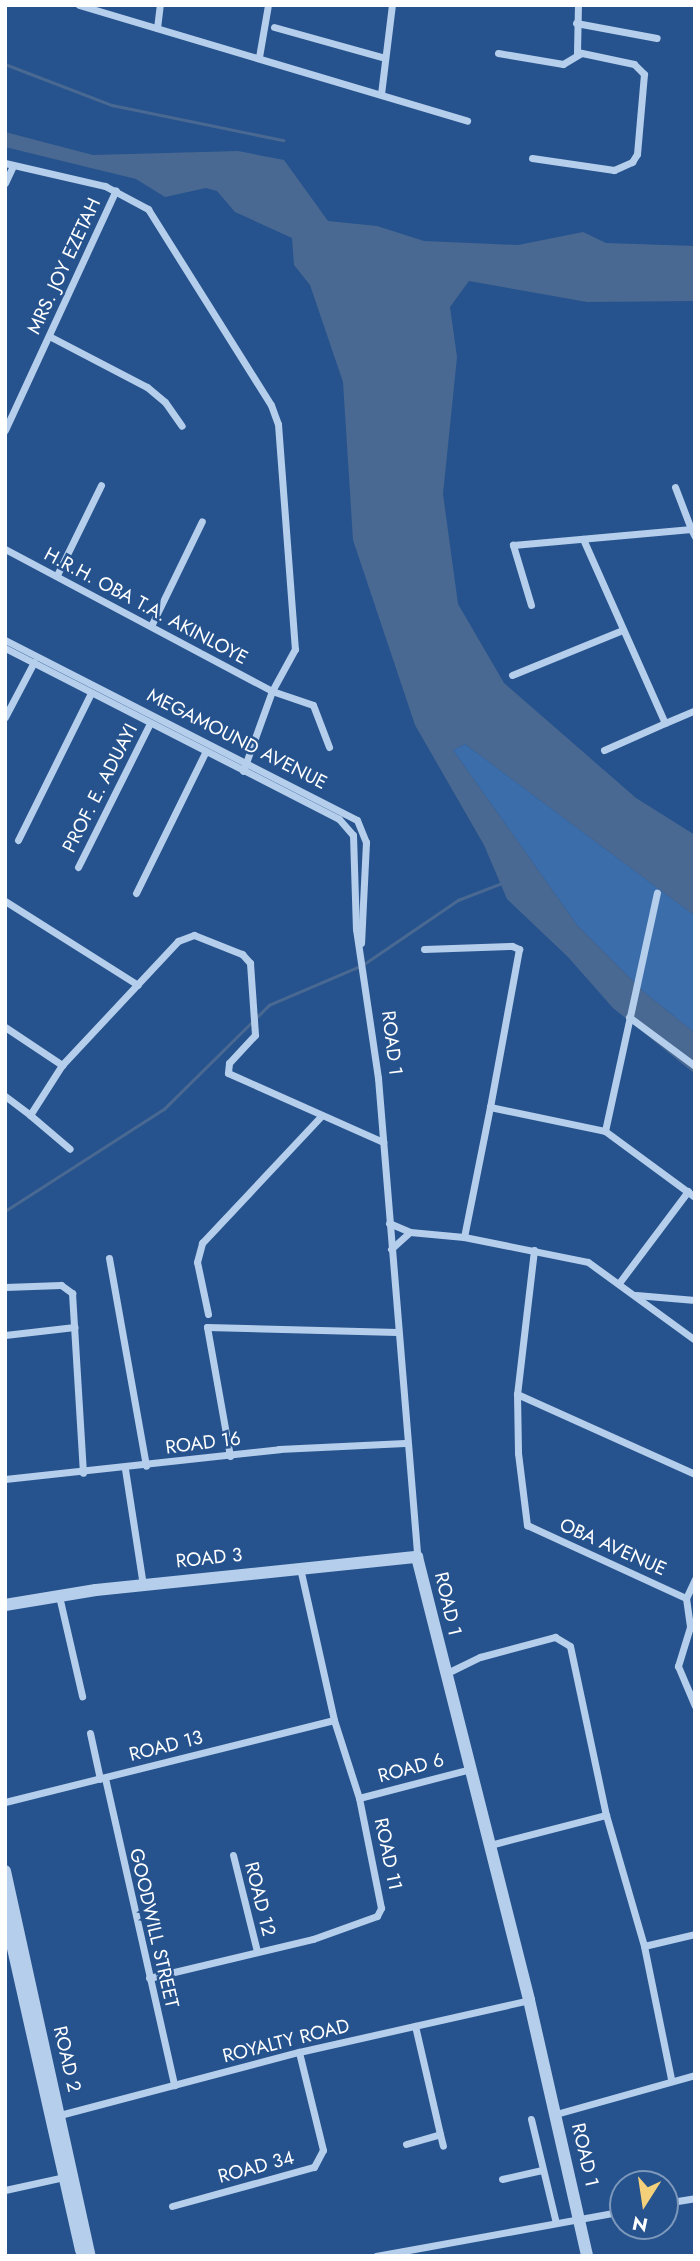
<!DOCTYPE html>
<html>
<head>
<meta charset="utf-8">
<style>
  body { margin:0 }
  #map { position:relative; width:700px; height:2261px; overflow:hidden; background:#26538d; font-family:Jost,sans-serif }
  div>[style] { position:absolute }
  [style*='--x'] { left:calc(var(--x)*1px); top:calc(var(--y)*1px); width:calc(var(--w)*1px); rotate:calc(var(--a)*1deg) }
  .green>* { inset:0; background:#3a6daa }
  .water>* { inset:0; background:#496992 }
  .stream>* { height:2.5px; margin:-1.25px; padding:0 1.25px; transform-origin:1.25px; border-radius:1.25px; background:#496992 }
  .minor>* { height:7px; margin:-3.5px; padding:0 3.5px; transform-origin:3.5px; border-radius:3.5px; background:#b5ceeb }
  .tertiary>* { height:12px; margin:-6px; padding:0 6px; transform-origin:6px; border-radius:6px; background:#b5ceeb }
  span { translate:-50% -50%; white-space:nowrap; text-align:center; line-height:1.15; -webkit-text-stroke:5px #26538d; paint-order:stroke }
  .street-label { font-size:19px; color:#fff }
  .frame { position:absolute; inset:0; border:7px solid #fff; pointer-events:none }
  .north { position:absolute; left:609px; top:2170px; width:70px; height:70px; box-sizing:border-box; background:#26538d; border:2px solid #7d98bb; border-radius:50%; rotate:192deg; font-size:19px; font-weight:700; line-height:28px; text-align:center; color:#fff }
  .north::after { content:''; display:block; margin:auto; width:24px; height:32px; background:#f4d07a; clip-path:polygon(50% 0,100% 100%,50% 72%,0 100%) }
</style>
</head>
<body>
<div id="map">
  <div class="green">
    <div style="clip-path:polygon(465px 744px,695px 916px,695px 1033px,644px 992px,577px 925px,453px 750px)"></div>
  </div>
  <div class="water">
    <div style="clip-path:polygon(5px 132px,93px 155px,238px 151px,284px 160px,328px 221px,377px 226px,424px 241px,518px 245px,583px 232px,606px 243px,695px 246px,695px 301px,587px 302px,469px 281px,450px 307px,457px 357px,443px 494px,458px 604px,504px 683px,636px 798px,695px 835px,695px 916px,465px 744px,453px 750px,577px 925px,644px 992px,695px 1033px,695px 1074px,613px 1008px,568px 957px,507px 899px,484px 845px,415px 725px,353px 540px,343px 382px,310px 285px,294px 265px,292px 238px,235px 212px,217px 191px,206px 188px,165px 197px,136px 179px,5px 147px)"></div>
  </div>
  <div class="stream">
    <div style="--x:5;--y:64;--w:115;--a:21"></div>
    <div style="--x:112;--y:105;--w:175;--a:11.6"></div>
    <div style="--x:364;--y:964;--w:114;--a:-34.2"></div>
    <div style="--x:458;--y:900;--w:47;--a:-21.1"></div>
    <div style="--x:256;--y:1018;--w:18;--a:-45"></div>
    <div style="--x:269;--y:1005;--w:97;--a:-23.1"></div>
    <div style="--x:5;--y:1211;--w:189;--a:-32.7"></div>
    <div style="--x:164;--y:1109;--w:122;--a:-44.7"></div>
  </div>
  <div class="minor">
    <div style="--x:79;--y:5;--w:405;--a:16.6"></div>
    <div style="--x:576;--y:23;--w:82;--a:10.5"></div>
    <div style="--x:274;--y:27;--w:115;--a:15.6"></div>
    <div style="--x:157;--y:28;--w:23;--a:-83"></div>
    <div style="--x:498;--y:53;--w:66;--a:9.6"></div>
    <div style="--x:563;--y:64;--w:21;--a:-31"></div>
    <div style="--x:259;--y:57;--w:53;--a:-80.2"></div>
    <div style="--x:381;--y:94;--w:90;--a:-83"></div>
    <div style="--x:532;--y:158;--w:83;--a:8.3"></div>
    <div style="--x:614;--y:170;--w:20;--a:-24"></div>
    <div style="--x:632;--y:162;--w:9;--a:-58"></div>
    <div style="--x:637;--y:154;--w:80;--a:-85"></div>
    <div style="--x:644;--y:74;--w:14;--a:-135"></div>
    <div style="--x:634;--y:64;--w:58;--a:-168.1"></div>
    <div style="--x:577;--y:52;--w:47;--a:-88.8"></div>
    <div style="--x:5;--y:163;--w:103;--a:13"></div>
    <div style="--x:105;--y:186;--w:49;--a:28.1"></div>
    <div style="--x:148;--y:209;--w:231;--a:57.9"></div>
    <div style="--x:271;--y:405;--w:20;--a:70"></div>
    <div style="--x:278;--y:424;--w:226;--a:85.7"></div>
    <div style="--x:295;--y:649;--w:48;--a:118.7"></div>
    <div style="--x:272;--y:691;--w:85;--a:109.9"></div>
    <div style="--x:5;--y:183;--w:19;--a:-65"></div>
    <div style="--x:49;--y:336;--w:110;--a:27.5"></div>
    <div style="--x:147;--y:387;--w:23;--a:40"></div>
    <div style="--x:165;--y:402;--w:29;--a:55"></div>
    <div style="--x:5;--y:430;--w:264;--a:-65.2"></div>
    <div style="--x:675;--y:487;--w:45;--a:69.1"></div>
    <div style="--x:583;--y:539;--w:201;--a:66"></div>
    <div style="--x:665;--y:723;--w:33;--a:-23"></div>
    <div style="--x:5;--y:549;--w:302;--a:28"></div>
    <div style="--x:272;--y:691;--w:43;--a:18.9"></div>
    <div style="--x:313;--y:705;--w:45;--a:69.1"></div>
    <div style="--x:57;--y:575;--w:100;--a:-63.9"></div>
    <div style="--x:531;--y:605;--w:63;--a:-106.7"></div>
    <div style="--x:513;--y:545;--w:179;--a:-5.1"></div>
    <div style="--x:691;--y:529;--w:9;--a:63"></div>
    <div style="--x:152;--y:624;--w:114;--a:-64.1"></div>
    <div style="--x:5;--y:640;--w:395;--a:27.1"></div>
    <div style="--x:357;--y:820;--w:24;--a:68"></div>
    <div style="--x:366;--y:842;--w:101;--a:92.8"></div>
    <div style="--x:5;--y:648;--w:375;--a:27.1"></div>
    <div style="--x:339;--y:819;--w:21;--a:49"></div>
    <div style="--x:353;--y:835;--w:94;--a:88.2"></div>
    <div style="--x:356;--y:929;--w:151;--a:81.6"></div>
    <div style="--x:378;--y:1078;--w:481;--a:85.3"></div>
    <div style="--x:512;--y:675;--w:120;--a:-22.1"></div>
    <div style="--x:5;--y:717;--w:62;--a:-62.2"></div>
    <div style="--x:604;--y:750;--w:67;--a:-23.9"></div>
    <div style="--x:18;--y:840;--w:164;--a:-63.6"></div>
    <div style="--x:78;--y:867;--w:161;--a:-63.4"></div>
    <div style="--x:136;--y:893;--w:156;--a:-63.8"></div>
    <div style="--x:5;--y:901;--w:157;--a:32.3"></div>
    <div style="--x:424;--y:949;--w:88;--a:-2"></div>
    <div style="--x:512;--y:946;--w:8;--a:23"></div>
    <div style="--x:519;--y:949;--w:161;--a:100.4"></div>
    <div style="--x:629;--y:1017;--w:82;--a:36.6"></div>
    <div style="--x:5;--y:1027;--w:69;--a:33.7"></div>
    <div style="--x:5;--y:1096;--w:31;--a:37"></div>
    <div style="--x:30;--y:1115;--w:59;--a:-57.4"></div>
    <div style="--x:62;--y:1065;--w:170;--a:-46.9"></div>
    <div style="--x:178;--y:941;--w:17;--a:-21"></div>
    <div style="--x:194;--y:935;--w:52;--a:21.6"></div>
    <div style="--x:242;--y:954;--w:12;--a:48"></div>
    <div style="--x:250;--y:963;--w:72;--a:86"></div>
    <div style="--x:255;--y:1035;--w:38;--a:133"></div>
    <div style="--x:229;--y:1063;--w:10;--a:96"></div>
    <div style="--x:228;--y:1073;--w:170;--a:24"></div>
    <div style="--x:30;--y:1115;--w:52;--a:40.4"></div>
    <div style="--x:605;--y:1131;--w:244;--a:-77.7"></div>
    <div style="--x:389;--y:1223;--w:23;--a:23"></div>
    <div style="--x:410;--y:1232;--w:54;--a:5.3"></div>
    <div style="--x:464;--y:1237;--w:126;--a:11.4"></div>
    <div style="--x:588;--y:1262;--w:132;--a:36.1"></div>
    <div style="--x:464;--y:1237;--w:133;--a:-78.7"></div>
    <div style="--x:490;--y:1107;--w:117;--a:11.8"></div>
    <div style="--x:605;--y:1131;--w:112;--a:36.3"></div>
    <div style="--x:391;--y:1249;--w:25;--a:-42"></div>
    <div style="--x:534;--y:1250;--w:145;--a:96.7"></div>
    <div style="--x:517;--y:1394;--w:195;--a:24.2"></div>
    <div style="--x:109;--y:1258;--w:211;--a:79.9"></div>
    <div style="--x:619;--y:1283;--w:115;--a:-53.1"></div>
    <div style="--x:5;--y:1287;--w:56;--a:-2"></div>
    <div style="--x:61;--y:1285;--w:14;--a:36"></div>
    <div style="--x:72;--y:1293;--w:180;--a:86.5"></div>
    <div style="--x:636;--y:1295;--w:59;--a:4.8"></div>
    <div style="--x:208;--y:1314;--w:53;--a:-101.9"></div>
    <div style="--x:197;--y:1262;--w:20;--a:-75"></div>
    <div style="--x:202;--y:1243;--w:175;--a:-46.8"></div>
    <div style="--x:5;--y:1335;--w:70;--a:-6.5"></div>
    <div style="--x:517;--y:1394;--w:59;--a:89"></div>
    <div style="--x:518;--y:1453;--w:73;--a:82.9"></div>
    <div style="--x:527;--y:1525;--w:175;--a:24.7"></div>
    <div style="--x:230;--y:1456;--w:131;--a:-100.1"></div>
    <div style="--x:207;--y:1327;--w:190;--a:1.5"></div>
    <div style="--x:125;--y:1469;--w:117;--a:81.2"></div>
    <div style="--x:5;--y:1479;--w:276;--a:-6.2"></div>
    <div style="--x:279;--y:1449;--w:126;--a:-2.7"></div>
    <div style="--x:695;--y:1579;--w:21;--a:115"></div>
    <div style="--x:686;--y:1598;--w:29;--a:82"></div>
    <div style="--x:690;--y:1627;--w:41;--a:107.1"></div>
    <div style="--x:678;--y:1666;--w:43;--a:67"></div>
    <div style="--x:59;--y:1596;--w:103;--a:77"></div>
    <div style="--x:445;--y:1674;--w:39;--a:-26"></div>
    <div style="--x:480;--y:1657;--w:78;--a:-14.9"></div>
    <div style="--x:555;--y:1637;--w:17;--a:31"></div>
    <div style="--x:570;--y:1646;--w:173;--a:78"></div>
    <div style="--x:606;--y:1815;--w:136;--a:73.8"></div>
    <div style="--x:644;--y:1946;--w:136;--a:78.5"></div>
    <div style="--x:90;--y:1733;--w:47;--a:77.7"></div>
    <div style="--x:105;--y:1778;--w:315;--a:77.3"></div>
    <div style="--x:359;--y:1798;--w:115;--a:-14.6"></div>
    <div style="--x:5;--y:1802;--w:339;--a:-14"></div>
    <div style="--x:490;--y:1845;--w:120;--a:-14.5"></div>
    <div style="--x:233;--y:1855;--w:99;--a:76"></div>
    <div style="--x:644;--y:1946;--w:52;--a:-13.2"></div>
    <div style="--x:149;--y:1978;--w:169;--a:-13.4"></div>
    <div style="--x:313;--y:1939;--w:68;--a:-19.8"></div>
    <div style="--x:377;--y:1916;--w:9;--a:-63"></div>
    <div style="--x:381;--y:1908;--w:112;--a:-101.3"></div>
    <div style="--x:359;--y:1798;--w:82;--a:-107.8"></div>
    <div style="--x:334;--y:1720;--w:156;--a:-102.6"></div>
    <div style="--x:556;--y:2114;--w:144;--a:-15.7"></div>
    <div style="--x:56;--y:2116;--w:251;--a:-14.8"></div>
    <div style="--x:299;--y:2052;--w:236;--a:-12.7"></div>
    <div style="--x:531;--y:2119;--w:107;--a:76.5"></div>
    <div style="--x:440;--y:2134;--w:12;--a:76"></div>
    <div style="--x:406;--y:2144;--w:35;--a:-16"></div>
    <div style="--x:440;--y:2134;--w:111;--a:-103"></div>
    <div style="--x:502;--y:2179;--w:41;--a:-12.7"></div>
    <div style="--x:5;--y:2190;--w:60;--a:-12.4"></div>
    <div style="--x:665;--y:2203;--w:30;--a:-9"></div>
    <div style="--x:172;--y:2206;--w:147;--a:-15.4"></div>
    <div style="--x:314;--y:2167;--w:19;--a:-62"></div>
    <div style="--x:323;--y:2150;--w:101;--a:-103.8"></div>
    <div style="--x:376;--y:2256;--w:251;--a:-10.3"></div>
  </div>
  <div class="tertiary">
    <div style="--x:5;--y:1605;--w:92;--a:-9.4"></div>
    <div style="--x:96;--y:1590;--w:323;--a:-5.9"></div>
    <div style="--x:417;--y:1557;--w:457;--a:75.8"></div>
    <div style="--x:529;--y:2000;--w:262;--a:77.2"></div>
    <div style="--x:5;--y:1871;--w:394;--a:77.6"></div>
    <div style="--x:5;--y:1913;--w:346;--a:77.3"></div>
  </div>
  <div class="street-label">
    <span style="left:64px;top:266px;rotate:-65deg">MRS. JOY EZETAH</span>
    <span style="left:146px;top:606px;rotate:28deg">H.R.H. OBA T.A. AKINLOYE</span>
    <span style="left:237px;top:739px;rotate:27deg">MEGAMOUND AVENUE</span>
    <span style="left:100px;top:788px;rotate:-63deg">PROF. E. ADUAYI</span>
    <span style="left:392px;top:1043px;rotate:83deg">ROAD 1</span>
    <span style="left:203px;top:1443px;rotate:-7deg">ROAD 16</span>
    <span style="left:613px;top:1547px;rotate:24deg">OBA AVENUE</span>
    <span style="left:209px;top:1558px;rotate:-6deg">ROAD 3</span>
    <span style="left:448px;top:1604px;rotate:77deg">ROAD 1</span>
    <span style="left:166px;top:1746px;rotate:-14deg">ROAD 13</span>
    <span style="left:411px;top:1768px;rotate:-15deg">ROAD 6</span>
    <span style="left:388px;top:1854px;rotate:78deg">ROAD 11</span>
    <span style="left:260px;top:1899px;rotate:76deg">ROAD 12</span>
    <span style="left:154px;top:1928px;rotate:77deg">GOODWILL STREET</span>
    <span style="left:286px;top:2041px;rotate:-14deg">ROYALTY ROAD</span>
    <span style="left:67px;top:2059px;rotate:77deg">ROAD 2</span>
    <span style="left:585px;top:2155px;rotate:77deg">ROAD 1</span>
    <span style="left:256px;top:2167px;rotate:-15deg">ROAD 34</span>
  </div>
  <div class="frame"></div>
  <div class="north">N</div>
</div>
</body>
</html>
